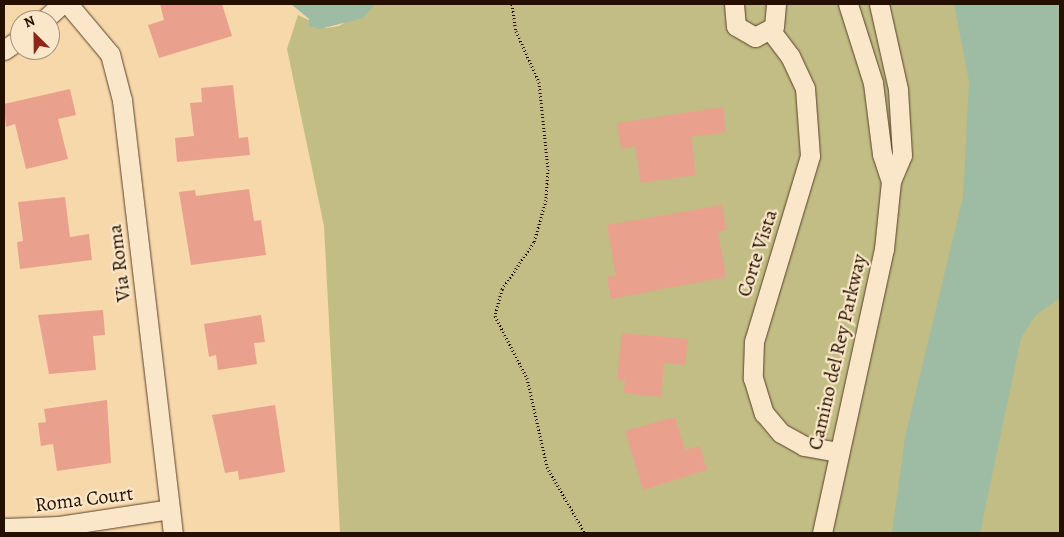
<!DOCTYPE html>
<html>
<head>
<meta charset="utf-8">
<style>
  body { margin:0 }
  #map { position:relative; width:1064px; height:537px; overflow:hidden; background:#f7d8ab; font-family:Alegreya,serif }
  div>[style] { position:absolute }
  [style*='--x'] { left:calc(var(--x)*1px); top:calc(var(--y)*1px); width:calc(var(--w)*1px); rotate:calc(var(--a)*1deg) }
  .green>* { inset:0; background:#c2bd85 }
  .water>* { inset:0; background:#9ebba4 }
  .building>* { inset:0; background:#e9a18d }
  .path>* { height:3px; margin-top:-1.5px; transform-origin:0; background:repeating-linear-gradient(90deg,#251000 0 1px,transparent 0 3.5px) }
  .roads { filter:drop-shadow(0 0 1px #5a422b) drop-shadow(0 0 1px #5a422b) }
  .minor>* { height:19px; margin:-9.5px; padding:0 9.5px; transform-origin:9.5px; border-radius:9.5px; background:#fae6c8 }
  span { translate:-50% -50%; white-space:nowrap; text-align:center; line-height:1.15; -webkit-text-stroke:4.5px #fae6c8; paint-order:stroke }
  .street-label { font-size:20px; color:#251000 }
  .frame { position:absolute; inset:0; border:5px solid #251000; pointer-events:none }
  .north { position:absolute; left:10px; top:10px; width:50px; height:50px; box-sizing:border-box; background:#fae6c8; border:1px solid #a59078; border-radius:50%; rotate:337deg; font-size:14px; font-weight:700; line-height:20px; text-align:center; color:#251000 }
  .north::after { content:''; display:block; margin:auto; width:18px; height:22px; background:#8f2418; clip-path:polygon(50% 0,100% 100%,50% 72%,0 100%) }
</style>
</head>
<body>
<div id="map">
  <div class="green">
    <div style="clip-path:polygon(375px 4px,1060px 4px,1060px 533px,340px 533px,324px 226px,287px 49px,298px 15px,326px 28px,339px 26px)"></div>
  </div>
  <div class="water">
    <div style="clip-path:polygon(291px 4px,375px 4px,363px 18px,320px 29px,309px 26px,309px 19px)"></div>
    <div style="clip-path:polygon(954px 4px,1060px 4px,1060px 298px,1036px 315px,1021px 338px,980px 533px,892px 533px,905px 437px,963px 197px,969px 81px)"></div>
  </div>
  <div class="building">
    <div style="clip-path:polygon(160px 4px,222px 4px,232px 36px,159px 58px,148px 25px,164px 20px)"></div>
    <div style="clip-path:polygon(233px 85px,239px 138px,248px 137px,250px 155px,177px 162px,175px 138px,194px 136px,190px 103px,202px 102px,201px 88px)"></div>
    <div style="clip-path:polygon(70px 89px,76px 115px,58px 119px,68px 159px,26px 169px,15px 124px,6px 127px,4px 104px)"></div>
    <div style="clip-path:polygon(723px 107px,726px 132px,691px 137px,696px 175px,641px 183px,635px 146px,621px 149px,617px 123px)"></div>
    <div style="clip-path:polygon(249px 189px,254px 221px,261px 220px,266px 255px,191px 265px,179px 192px,195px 190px,196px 196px)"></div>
    <div style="clip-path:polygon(65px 197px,70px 237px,89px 234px,92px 260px,20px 269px,17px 242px,23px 241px,18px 202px)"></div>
    <div style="clip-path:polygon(722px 205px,726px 230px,718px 232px,726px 277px,611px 299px,607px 277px,616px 276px,607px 225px)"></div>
    <div style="clip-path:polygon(103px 310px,105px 335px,93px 336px,96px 370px,49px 374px,38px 315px)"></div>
    <div style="clip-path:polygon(261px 315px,265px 342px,254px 343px,257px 364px,218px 370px,216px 355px,209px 357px,204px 324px)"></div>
    <div style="clip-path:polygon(622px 333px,688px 339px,685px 365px,664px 363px,661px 397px,624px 393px,625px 380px,617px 379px)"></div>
    <div style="clip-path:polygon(107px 400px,111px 463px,57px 471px,53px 444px,41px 446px,38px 423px,46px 422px,44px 409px)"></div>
    <div style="clip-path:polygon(275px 405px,285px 472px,239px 480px,238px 471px,225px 473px,212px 415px)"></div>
    <div style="clip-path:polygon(675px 417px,685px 450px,700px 446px,707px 470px,643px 490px,625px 431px)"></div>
  </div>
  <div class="path">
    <div style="--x:512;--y:4;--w:27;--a:82"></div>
    <div style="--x:516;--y:31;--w:56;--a:65.7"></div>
    <div style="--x:539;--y:82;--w:87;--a:84.1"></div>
    <div style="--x:548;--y:169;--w:31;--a:94"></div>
    <div style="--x:546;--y:200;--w:44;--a:105.9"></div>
    <div style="--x:534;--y:242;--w:57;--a:124.2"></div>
    <div style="--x:502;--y:289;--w:28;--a:105"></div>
    <div style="--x:495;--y:316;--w:70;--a:62.7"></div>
    <div style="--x:527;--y:378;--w:91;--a:77.3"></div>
    <div style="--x:547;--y:467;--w:76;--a:60.1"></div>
  </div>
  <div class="roads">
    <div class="minor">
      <div style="--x:68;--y:4;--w:65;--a:50"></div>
      <div style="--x:110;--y:54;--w:48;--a:75.4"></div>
      <div style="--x:122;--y:100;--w:436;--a:83.3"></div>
      <div style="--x:734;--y:4;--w:22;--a:85"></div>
      <div style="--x:736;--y:26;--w:22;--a:30"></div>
      <div style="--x:755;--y:37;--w:21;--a:-28"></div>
      <div style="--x:774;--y:27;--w:23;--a:-85"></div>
      <div style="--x:848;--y:4;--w:83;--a:72.4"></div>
      <div style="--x:873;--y:83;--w:72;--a:82.8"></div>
      <div style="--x:882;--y:154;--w:28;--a:72"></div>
      <div style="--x:44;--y:20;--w:24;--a:-42"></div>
      <div style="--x:771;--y:31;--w:31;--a:53"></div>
      <div style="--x:790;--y:56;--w:35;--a:65"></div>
      <div style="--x:805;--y:88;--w:68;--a:85.8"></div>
      <div style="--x:810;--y:156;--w:193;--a:106.8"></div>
      <div style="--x:754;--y:341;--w:37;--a:92"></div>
      <div style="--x:753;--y:378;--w:37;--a:73"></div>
      <div style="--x:764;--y:413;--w:26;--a:50"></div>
      <div style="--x:781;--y:433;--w:26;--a:29"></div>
      <div style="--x:804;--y:446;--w:34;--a:10"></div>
      <div style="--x:4;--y:50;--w:19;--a:-35"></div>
      <div style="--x:4;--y:528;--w:55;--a:-2.1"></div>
      <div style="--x:59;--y:526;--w:112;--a:-8.7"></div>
      <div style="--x:822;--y:533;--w:291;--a:-77.7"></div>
      <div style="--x:884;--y:249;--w:68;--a:-84.1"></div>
      <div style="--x:891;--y:181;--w:28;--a:-67"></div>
      <div style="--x:902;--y:155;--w:66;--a:-93.5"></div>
      <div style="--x:898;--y:89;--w:87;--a:-102.6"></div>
    </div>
  </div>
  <div class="street-label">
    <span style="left:757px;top:253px;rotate:-72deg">Corte Vista</span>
    <span style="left:119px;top:263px;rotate:-97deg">Via Roma</span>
    <span style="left:837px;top:352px;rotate:-77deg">Camino del Rey Parkway</span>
    <span style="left:84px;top:499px;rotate:-7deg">Roma Court</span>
  </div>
  <div class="frame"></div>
  <div class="north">N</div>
</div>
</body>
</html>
